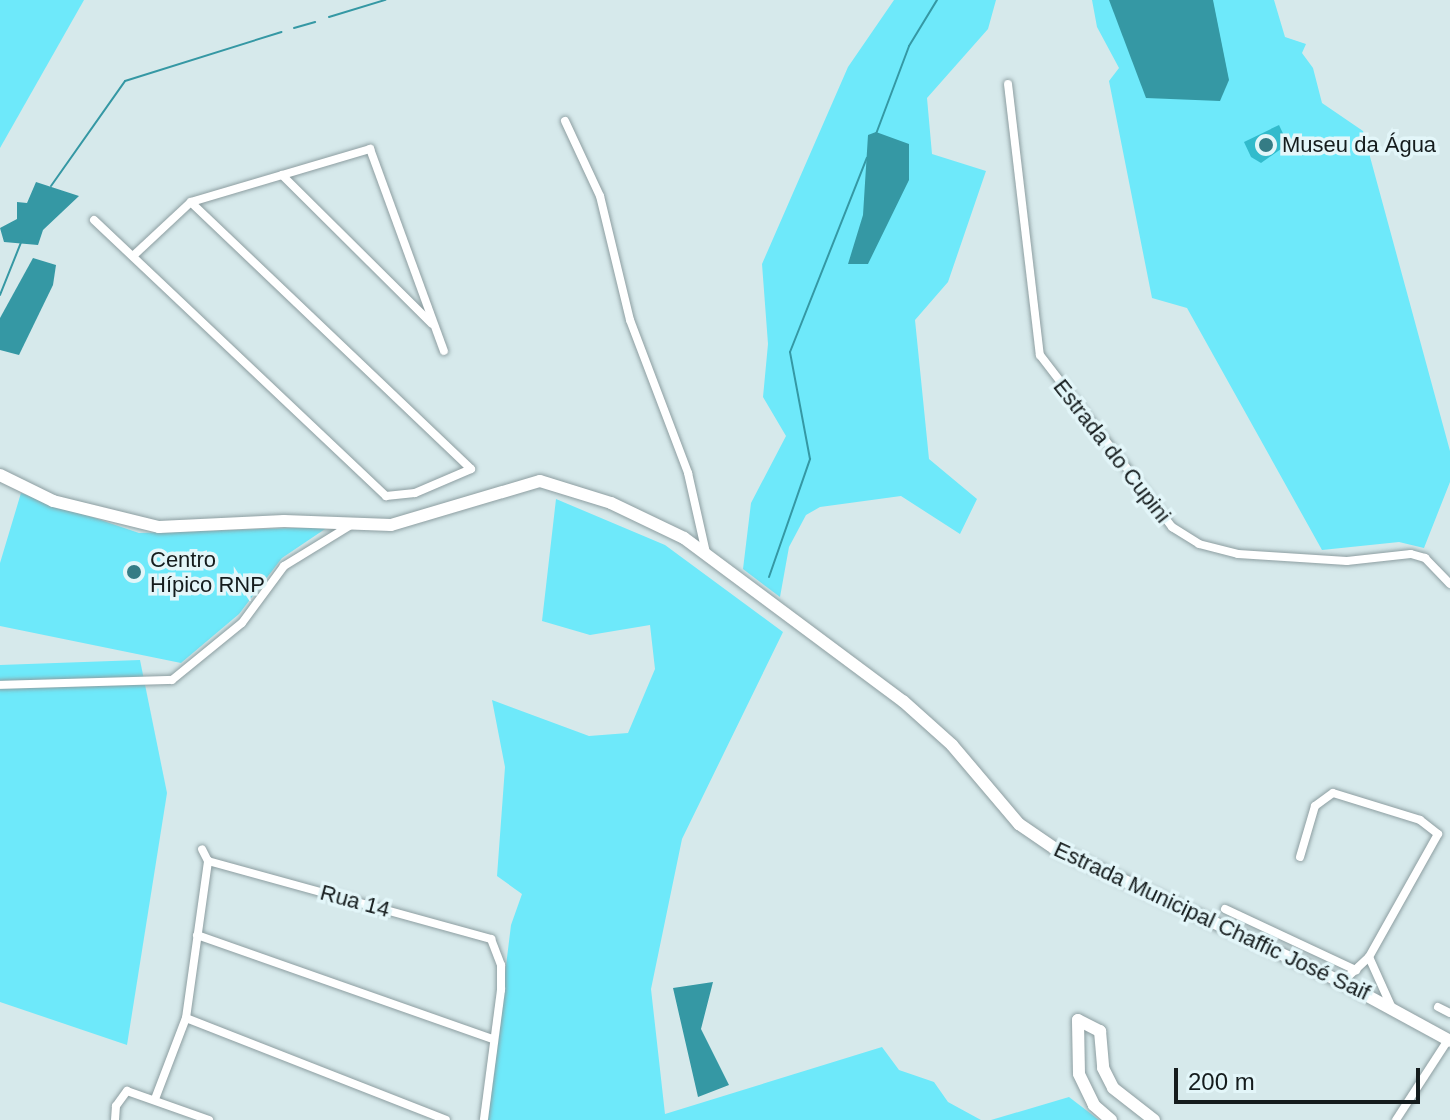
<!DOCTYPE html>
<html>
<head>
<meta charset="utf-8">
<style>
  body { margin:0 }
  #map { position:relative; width:1450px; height:1120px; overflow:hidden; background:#d6e9eb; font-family:Helvetica,sans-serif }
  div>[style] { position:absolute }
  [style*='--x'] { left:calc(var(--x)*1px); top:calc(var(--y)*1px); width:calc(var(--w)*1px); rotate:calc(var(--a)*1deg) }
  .green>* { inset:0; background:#6ee9fa }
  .water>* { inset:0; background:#3598a4 }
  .stream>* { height:2px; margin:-1px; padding:0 1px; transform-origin:1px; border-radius:1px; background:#3598a4 }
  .building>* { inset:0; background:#32bbcc }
  .roads { filter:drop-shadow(0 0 2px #8d9ea1) drop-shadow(0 0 2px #8d9ea1) }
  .street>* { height:8px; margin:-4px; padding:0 4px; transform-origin:4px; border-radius:4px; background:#fff }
  .secondary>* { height:12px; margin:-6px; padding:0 6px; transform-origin:6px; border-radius:6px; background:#fff }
  .dots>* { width:22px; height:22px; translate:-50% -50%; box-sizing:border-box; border:4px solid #e3f6f9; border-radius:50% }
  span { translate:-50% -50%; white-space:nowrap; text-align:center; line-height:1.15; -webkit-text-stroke:7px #e3f6f9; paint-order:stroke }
  .poi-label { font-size:22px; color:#151c1d }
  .left { translate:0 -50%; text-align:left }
  .street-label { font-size:22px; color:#151c1d }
  .scale { position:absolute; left:1174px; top:1068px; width:246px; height:36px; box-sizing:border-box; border:4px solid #151c1d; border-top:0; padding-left:10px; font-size:24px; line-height:28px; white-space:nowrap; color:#151c1d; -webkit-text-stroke:6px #e3f6f9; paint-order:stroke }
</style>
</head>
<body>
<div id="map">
  <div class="green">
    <div style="clip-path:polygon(0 0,84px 0,0 148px)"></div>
    <div style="clip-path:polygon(894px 0,996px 0,988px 29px,927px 98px,932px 154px,986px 171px,948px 282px,915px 320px,929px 459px,977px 499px,960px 534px,901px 496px,820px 507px,806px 515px,789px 547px,780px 597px,743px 569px,751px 503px,786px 436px,763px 397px,768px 344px,762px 264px,848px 67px)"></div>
    <div style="clip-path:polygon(1092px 0,1274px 0,1285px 37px,1306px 44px,1302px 53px,1313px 68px,1322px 103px,1363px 131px,1450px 451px,1450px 482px,1424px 548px,1399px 542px,1322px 550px,1187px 308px,1152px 298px,1109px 81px,1119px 68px,1097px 27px)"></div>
    <div style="clip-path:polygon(21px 493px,139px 533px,328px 527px,282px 558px,239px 614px,181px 663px,0 626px,0 563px)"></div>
    <div style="clip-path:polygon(556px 499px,665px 545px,783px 632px,682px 839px,651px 989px,665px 1114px,882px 1047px,899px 1070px,934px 1082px,948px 1102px,981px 1120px,487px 1120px,511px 925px,522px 894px,497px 876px,505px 767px,492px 700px,589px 736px,628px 733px,655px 669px,650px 625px,590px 635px,542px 621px)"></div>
    <div style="clip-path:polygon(140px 660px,167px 793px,127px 1045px,0 1002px,0 665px)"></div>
    <div style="clip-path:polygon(1069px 1097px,1099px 1120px,991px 1120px)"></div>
  </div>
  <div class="water">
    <div style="clip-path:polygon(1109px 0,1213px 0,1229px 80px,1220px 101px,1146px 98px)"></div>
    <div style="clip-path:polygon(876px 132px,909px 144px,909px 180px,868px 264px,848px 264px,863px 215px,868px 135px)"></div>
    <div style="clip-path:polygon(36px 182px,79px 196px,43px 230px,38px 245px,4px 242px,0 228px,17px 219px,17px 202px,27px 203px)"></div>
    <div style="clip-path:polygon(33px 258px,56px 265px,53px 285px,19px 355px,0 350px,0 318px)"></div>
    <div style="clip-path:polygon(713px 982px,701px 1029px,729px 1085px,698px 1097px,673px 988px)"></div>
  </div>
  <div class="stream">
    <div style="--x:329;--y:17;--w:59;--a:-16.9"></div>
    <div style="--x:294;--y:28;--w:22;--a:-16"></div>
    <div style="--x:876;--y:134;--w:94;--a:-69.4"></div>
    <div style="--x:909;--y:46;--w:54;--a:-58.7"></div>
    <div style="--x:51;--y:186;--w:128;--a:-54.8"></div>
    <div style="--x:125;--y:81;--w:164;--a:-17.4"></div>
    <div style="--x:0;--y:295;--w:59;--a:-68.2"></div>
    <div style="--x:769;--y:577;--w:125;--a:-70.8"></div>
    <div style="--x:810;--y:459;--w:109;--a:-100.6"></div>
    <div style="--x:790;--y:352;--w:209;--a:-68.4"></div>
  </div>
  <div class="building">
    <div style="clip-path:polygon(1279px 125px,1288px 144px,1261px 163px,1251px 157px,1244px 142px)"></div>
  </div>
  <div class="roads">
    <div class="street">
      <div style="--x:1008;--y:84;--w:273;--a:83.3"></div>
      <div style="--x:1040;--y:355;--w:217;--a:52.5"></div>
      <div style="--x:1172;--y:527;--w:32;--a:32"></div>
      <div style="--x:1199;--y:544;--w:40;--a:14.4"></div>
      <div style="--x:1238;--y:554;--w:109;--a:3.7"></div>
      <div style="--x:1347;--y:561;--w:64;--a:-6.2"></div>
      <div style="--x:1411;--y:554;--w:15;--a:16"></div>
      <div style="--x:1425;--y:558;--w:36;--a:46"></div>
      <div style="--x:565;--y:121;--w:83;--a:65"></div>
      <div style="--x:600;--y:196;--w:128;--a:76.4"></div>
      <div style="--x:630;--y:320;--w:164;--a:69.2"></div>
      <div style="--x:688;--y:473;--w:82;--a:77.3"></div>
      <div style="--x:282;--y:175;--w:211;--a:44.8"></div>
      <div style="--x:94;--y:220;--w:402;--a:43.4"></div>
      <div style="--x:386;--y:496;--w:29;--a:-6"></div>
      <div style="--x:415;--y:493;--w:61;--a:-23.2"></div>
      <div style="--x:471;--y:469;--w:387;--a:-136.4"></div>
      <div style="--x:133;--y:256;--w:79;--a:-43"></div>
      <div style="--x:191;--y:202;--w:187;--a:-16.5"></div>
      <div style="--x:370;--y:149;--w:215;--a:69.9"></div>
      <div style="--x:0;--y:685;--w:172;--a:-1.7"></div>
      <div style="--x:172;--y:680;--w:90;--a:-39.2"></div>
      <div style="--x:242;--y:623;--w:71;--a:-53.6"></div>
      <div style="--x:284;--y:566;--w:79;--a:-31.5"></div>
      <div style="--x:1300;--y:857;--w:53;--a:-73.6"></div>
      <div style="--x:1315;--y:806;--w:22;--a:-36"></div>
      <div style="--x:1333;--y:793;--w:91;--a:17.2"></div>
      <div style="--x:1420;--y:820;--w:23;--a:38"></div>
      <div style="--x:1438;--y:834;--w:141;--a:119.3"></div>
      <div style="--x:1369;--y:957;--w:37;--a:137"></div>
      <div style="--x:208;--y:861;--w:294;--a:15.4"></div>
      <div style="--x:491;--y:939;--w:28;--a:69"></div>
      <div style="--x:501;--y:965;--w:25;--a:90"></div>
      <div style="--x:501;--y:990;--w:131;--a:97.5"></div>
      <div style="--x:1225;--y:909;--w:145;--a:25"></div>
      <div style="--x:197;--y:935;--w:314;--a:19.4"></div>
      <div style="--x:1369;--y:957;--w:54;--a:65.8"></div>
      <div style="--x:1438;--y:1007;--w:13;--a:27"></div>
      <div style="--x:186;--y:1018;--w:279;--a:21.4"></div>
      <div style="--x:155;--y:1099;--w:87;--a:-69.1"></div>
      <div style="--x:186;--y:1018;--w:159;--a:-82"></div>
      <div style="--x:208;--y:861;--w:13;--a:-117"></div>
      <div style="--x:115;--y:1120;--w:14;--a:-86"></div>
      <div style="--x:116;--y:1106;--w:19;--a:-54"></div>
      <div style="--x:127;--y:1091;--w:87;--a:19.5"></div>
      <div style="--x:1396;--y:1120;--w:95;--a:-57"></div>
    </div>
    <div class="secondary">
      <div style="--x:0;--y:475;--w:59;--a:26.1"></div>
      <div style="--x:53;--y:501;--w:109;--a:13.8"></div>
      <div style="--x:159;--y:527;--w:125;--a:-2.7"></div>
      <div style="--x:284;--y:521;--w:107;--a:2.1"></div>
      <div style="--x:391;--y:525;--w:155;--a:-16.5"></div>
      <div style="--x:540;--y:481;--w:74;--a:17.2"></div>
      <div style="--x:611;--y:503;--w:81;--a:25.6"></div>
      <div style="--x:684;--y:538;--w:273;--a:36.7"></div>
      <div style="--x:903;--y:701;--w:66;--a:41.9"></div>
      <div style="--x:952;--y:745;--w:104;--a:49.7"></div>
      <div style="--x:1019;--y:824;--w:42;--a:34.4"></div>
      <div style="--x:1054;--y:848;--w:318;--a:25"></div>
      <div style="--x:1342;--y:982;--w:123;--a:28.6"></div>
      <div style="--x:1111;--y:1120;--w:23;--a:-139"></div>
      <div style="--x:1094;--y:1105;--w:34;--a:-116"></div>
      <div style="--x:1079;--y:1074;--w:54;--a:-91.1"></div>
      <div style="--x:1078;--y:1020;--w:25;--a:27"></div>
      <div style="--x:1100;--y:1031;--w:37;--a:85"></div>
      <div style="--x:1103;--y:1068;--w:22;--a:63"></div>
      <div style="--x:1113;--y:1088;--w:52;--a:38"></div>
    </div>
  </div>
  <div class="dots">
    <div style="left:1266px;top:145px;background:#357c85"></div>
    <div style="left:134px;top:572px;background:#357c85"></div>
  </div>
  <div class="poi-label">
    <span class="left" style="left:1282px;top:145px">Museu da Água</span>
    <span class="left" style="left:150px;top:572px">Centro<br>Hípico RNP</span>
  </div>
  <div class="street-label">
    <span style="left:1112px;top:451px;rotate:52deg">Estrada do Cupini</span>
    <span style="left:355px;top:901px;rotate:15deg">Rua 14</span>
    <span style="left:1212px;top:921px;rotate:25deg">Estrada Municipal Chaffic José Saif</span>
  </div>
  <div class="scale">200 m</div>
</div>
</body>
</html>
